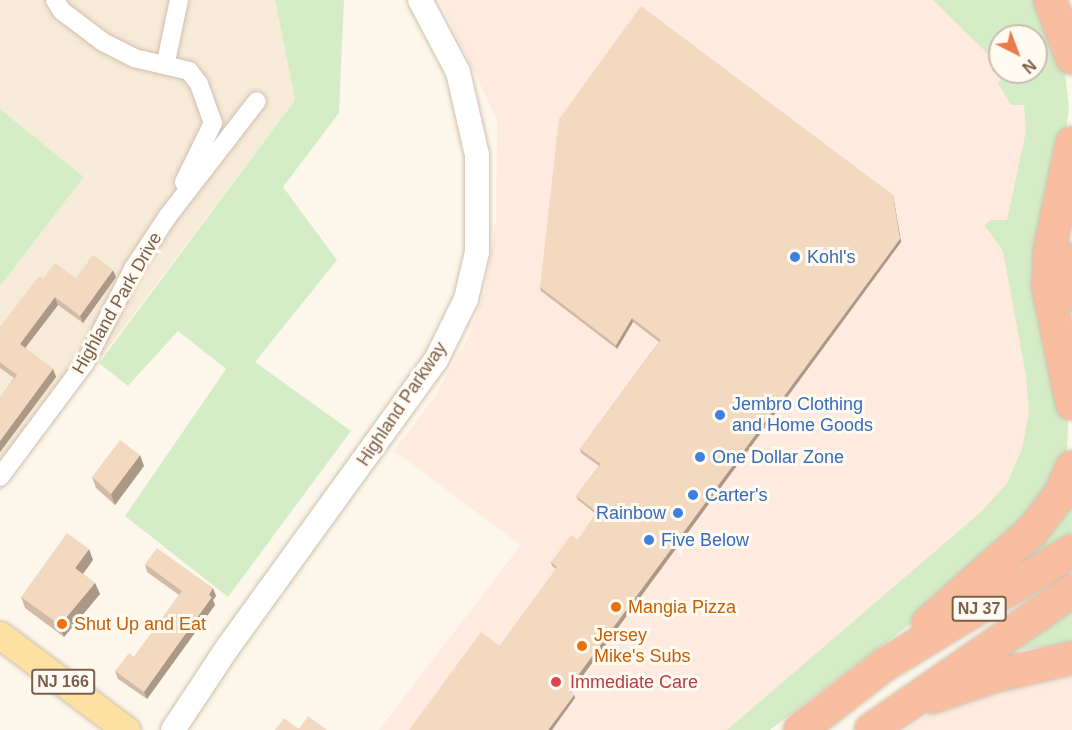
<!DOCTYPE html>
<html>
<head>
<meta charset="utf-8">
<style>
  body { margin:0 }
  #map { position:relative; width:1072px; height:730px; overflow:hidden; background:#fdf7eb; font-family:Arial,sans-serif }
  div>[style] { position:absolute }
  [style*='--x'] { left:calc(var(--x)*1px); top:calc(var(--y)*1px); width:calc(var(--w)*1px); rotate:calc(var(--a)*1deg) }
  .residential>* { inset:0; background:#f6ead8 }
  .commercial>* { inset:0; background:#feeade }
  .green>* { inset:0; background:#d4edc7 }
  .roads { filter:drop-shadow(0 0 2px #d1c0af) drop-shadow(0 0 2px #d1c0af) }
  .street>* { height:18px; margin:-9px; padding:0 9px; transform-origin:9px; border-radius:9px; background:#fff }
  .secondary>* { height:24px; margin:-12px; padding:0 12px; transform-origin:12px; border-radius:12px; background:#fff }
  .primary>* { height:27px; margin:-13.5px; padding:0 13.5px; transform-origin:13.5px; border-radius:13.5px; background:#fde1a2 }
  .highway>* { height:32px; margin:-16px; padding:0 16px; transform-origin:16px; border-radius:16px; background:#f9bda0 }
  .wall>* { inset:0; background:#d2bba6 }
  .shaded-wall>* { inset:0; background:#ab9887 }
  .building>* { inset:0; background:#f4d9c1 }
  .dots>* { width:16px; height:16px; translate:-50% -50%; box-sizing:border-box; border:3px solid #fffbf2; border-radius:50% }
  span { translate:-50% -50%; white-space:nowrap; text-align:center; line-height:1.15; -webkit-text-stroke:6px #fffbf2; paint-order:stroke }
  .shield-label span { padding:2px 4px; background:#fffbf2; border:2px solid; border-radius:4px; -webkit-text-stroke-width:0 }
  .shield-label { font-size:16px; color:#7b5f4b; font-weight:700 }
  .shop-label { font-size:18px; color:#366cbe }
  .left { translate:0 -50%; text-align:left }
  .right { translate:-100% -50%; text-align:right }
  .street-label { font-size:18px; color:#7b5f4b }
  .food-label { font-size:18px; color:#c56008 }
  .health-label { font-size:18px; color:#be3a42 }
  .north { position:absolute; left:988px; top:24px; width:60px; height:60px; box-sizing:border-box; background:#fffbf2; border:2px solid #cabdaf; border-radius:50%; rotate:138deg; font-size:16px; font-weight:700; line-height:24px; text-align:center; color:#7b5f4b }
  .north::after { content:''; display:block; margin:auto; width:21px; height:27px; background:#eb7a4c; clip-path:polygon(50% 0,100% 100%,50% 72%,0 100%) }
</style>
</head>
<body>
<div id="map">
  <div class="residential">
    <div style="clip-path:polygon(0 0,275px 0,295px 100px,0 492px,0 286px,84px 177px,0 109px)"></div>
  </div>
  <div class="commercial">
    <div style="clip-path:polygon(440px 0,933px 0,984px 50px,1000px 41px,1000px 72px,1029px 72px,1049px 460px,764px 730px,379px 730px,521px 545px,394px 451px,435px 396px,468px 338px,485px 291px,496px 222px,497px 120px)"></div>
    <div style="clip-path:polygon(1072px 669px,1072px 730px,906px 730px,937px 709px)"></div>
  </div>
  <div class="green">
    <div style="clip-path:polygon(275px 0,344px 0,339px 113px,283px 187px,337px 260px,255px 362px,351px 431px,228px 597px,125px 516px,226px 369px,178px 331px,128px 386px,99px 363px,295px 100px)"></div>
    <div style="clip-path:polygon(933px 0,1042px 0,1062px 47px,1069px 107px,1044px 308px,1068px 424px,1067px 453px,1050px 495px,950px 594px,770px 730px,727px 730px,981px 512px,1007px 483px,1022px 449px,1029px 411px,1026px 376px,1003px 251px,985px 226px,990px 220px,1007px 220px,1026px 131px,1024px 105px,1011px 105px,998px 83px,1006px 72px,1036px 72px,1036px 36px,1000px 36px,1000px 66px)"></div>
    <div style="clip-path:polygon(0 109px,84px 177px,0 286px)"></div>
    <div style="clip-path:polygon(1072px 490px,1072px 533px,1000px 575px)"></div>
    <div style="clip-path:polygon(1072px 608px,1072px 645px,1012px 650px)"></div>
  </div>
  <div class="roads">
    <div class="street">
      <div style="--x:55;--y:0;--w:13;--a:58"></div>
      <div style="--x:62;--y:11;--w:51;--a:37.1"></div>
      <div style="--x:103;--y:42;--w:35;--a:27"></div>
      <div style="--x:134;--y:58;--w:57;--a:13.3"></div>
      <div style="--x:189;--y:71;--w:16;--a:52"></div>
      <div style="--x:199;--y:84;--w:41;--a:70.3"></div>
      <div style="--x:213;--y:123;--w:66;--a:116.2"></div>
      <div style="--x:166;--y:62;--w:63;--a:-78.2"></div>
      <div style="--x:0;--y:477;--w:142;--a:-53.3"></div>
      <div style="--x:85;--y:363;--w:106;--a:-62.9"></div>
      <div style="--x:133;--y:269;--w:64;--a:-56.6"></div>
      <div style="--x:168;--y:216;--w:145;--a:-52.3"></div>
    </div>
    <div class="secondary">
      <div style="--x:173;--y:730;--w:100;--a:-56.5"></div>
      <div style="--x:228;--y:647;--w:354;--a:-54.1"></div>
      <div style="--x:436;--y:360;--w:68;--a:-63.8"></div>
      <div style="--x:466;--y:299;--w:48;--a:-76.8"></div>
      <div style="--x:477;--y:252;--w:97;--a:-90"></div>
      <div style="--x:477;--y:155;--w:85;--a:-102.9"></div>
      <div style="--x:458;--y:72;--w:81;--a:-117.8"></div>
    </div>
    <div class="primary">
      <div style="--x:0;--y:635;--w:158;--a:37"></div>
    </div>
    <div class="highway">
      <div style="--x:1050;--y:0;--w:62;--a:69.2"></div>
      <div style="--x:1072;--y:143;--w:108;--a:101.7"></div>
      <div style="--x:1050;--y:249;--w:37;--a:93"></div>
      <div style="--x:1048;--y:286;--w:120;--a:78.5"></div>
      <div style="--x:1072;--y:260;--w:33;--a:90"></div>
      <div style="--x:928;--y:623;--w:140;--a:-41.5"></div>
      <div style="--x:1033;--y:530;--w:46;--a:-52.9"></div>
      <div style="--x:1061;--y:493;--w:28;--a:-67"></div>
      <div style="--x:932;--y:697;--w:65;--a:-18.7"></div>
      <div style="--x:994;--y:676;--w:80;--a:-13"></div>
      <div style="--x:800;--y:730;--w:106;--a:-37.7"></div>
      <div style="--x:884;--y:665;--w:220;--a:-31.2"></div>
      <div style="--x:871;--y:730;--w:244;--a:-34.7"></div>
    </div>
  </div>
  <div class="wall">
    <div style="clip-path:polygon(893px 195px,901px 242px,571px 692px,574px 695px,575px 698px,500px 646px,556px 569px,552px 566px,551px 562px,578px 540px,596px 514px,578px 500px,576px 496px,599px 466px,581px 453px,580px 449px,659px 342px,633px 322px,617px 349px,541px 291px,540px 287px)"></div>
    <div style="clip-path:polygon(116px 277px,83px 323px,58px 305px,25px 348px,53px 369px,56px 377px,0 452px,0 398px,14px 378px,0 368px,0 327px,43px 279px)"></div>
    <div style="clip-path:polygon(144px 466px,115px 505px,96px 488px,92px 477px)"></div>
    <div style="clip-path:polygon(93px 560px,83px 574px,95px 583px,100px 594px,64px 637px,25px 608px,21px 597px)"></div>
    <div style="clip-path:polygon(145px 564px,216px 596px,213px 600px,215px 605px,147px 699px,118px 679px,115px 671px,134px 657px,179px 595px,147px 572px)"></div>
  </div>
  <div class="shaded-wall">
    <div style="clip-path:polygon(893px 195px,901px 242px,570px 693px,568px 689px)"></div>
    <div style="clip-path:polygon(113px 270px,116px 277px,83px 323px,80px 316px)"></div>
    <div style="clip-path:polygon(55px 297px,58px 305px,22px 352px,20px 344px)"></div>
    <div style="clip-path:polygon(632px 318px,633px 322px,617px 349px,616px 345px)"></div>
    <div style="clip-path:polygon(53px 369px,56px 377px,0 452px,0 441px)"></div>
    <div style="clip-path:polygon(140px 455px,144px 466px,115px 505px,111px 494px)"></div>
    <div style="clip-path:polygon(89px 549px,93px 560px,79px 579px,75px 568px)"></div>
    <div style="clip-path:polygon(95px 583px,100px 594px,64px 637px,60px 625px)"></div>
    <div style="clip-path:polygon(213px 588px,216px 596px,213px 600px,215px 605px,147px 699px,144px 692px)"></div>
    <div style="clip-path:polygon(574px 695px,575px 698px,552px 730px,548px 730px)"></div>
  </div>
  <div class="building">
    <div style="clip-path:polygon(641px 6px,893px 195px,900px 239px,568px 689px,574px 695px,548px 730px,409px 730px,481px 632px,500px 646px,557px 567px,551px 562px,571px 535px,578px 540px,597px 512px,576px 496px,601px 464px,580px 449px,661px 340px,632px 318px,616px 345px,540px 287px,559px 119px)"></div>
    <div style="clip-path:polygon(93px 255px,113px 270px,80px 316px,55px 297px,20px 344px,53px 369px,0 441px,0 398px,17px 375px,0 362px,0 327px,39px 276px,43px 279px,55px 263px,76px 278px)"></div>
    <div style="clip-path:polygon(120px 440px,140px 455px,111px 494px,92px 477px)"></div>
    <div style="clip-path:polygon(67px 533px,89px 549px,75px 568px,95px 583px,60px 625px,21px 597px)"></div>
    <div style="clip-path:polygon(157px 548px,213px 588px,209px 595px,212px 597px,144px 692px,115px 671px,129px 653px,134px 657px,182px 591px,145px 564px)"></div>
    <div style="clip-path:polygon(308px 716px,327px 730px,275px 730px,284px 718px,299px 729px)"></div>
  </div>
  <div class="dots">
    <div style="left:795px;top:257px;background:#3f7fe0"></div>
    <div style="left:720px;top:415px;background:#3f7fe0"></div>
    <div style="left:700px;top:457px;background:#3f7fe0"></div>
    <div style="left:693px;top:495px;background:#3f7fe0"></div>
    <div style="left:678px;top:513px;background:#3f7fe0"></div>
    <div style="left:649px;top:540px;background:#3f7fe0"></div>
    <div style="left:616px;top:607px;background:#e8710a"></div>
    <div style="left:62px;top:624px;background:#e8710a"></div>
    <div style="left:582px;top:646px;background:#e8710a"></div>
    <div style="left:556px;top:682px;background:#e0444e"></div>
  </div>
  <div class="shield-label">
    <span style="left:979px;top:609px">NJ 37</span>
    <span style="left:63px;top:682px">NJ 166</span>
  </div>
  <div class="shop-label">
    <span class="left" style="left:807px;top:257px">Kohl's</span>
    <span class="left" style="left:732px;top:415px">Jembro Clothing<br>and Home Goods</span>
    <span class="left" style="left:712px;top:457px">One Dollar Zone</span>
    <span class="left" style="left:705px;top:495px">Carter's</span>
    <span class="right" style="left:666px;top:513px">Rainbow</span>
    <span class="left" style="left:661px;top:540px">Five Below</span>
  </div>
  <div class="street-label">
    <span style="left:117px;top:303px;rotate:-60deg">Highland Park Drive</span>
    <span style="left:402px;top:404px;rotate:-56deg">Highland Parkway</span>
  </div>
  <div class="food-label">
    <span class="left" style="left:628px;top:607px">Mangia Pizza</span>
    <span class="left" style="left:74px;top:624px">Shut Up and Eat</span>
    <span class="left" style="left:594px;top:646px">Jersey<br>Mike's Subs</span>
  </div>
  <div class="health-label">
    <span class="left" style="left:570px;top:682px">Immediate Care</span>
  </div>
  <div class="north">N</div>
</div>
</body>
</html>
